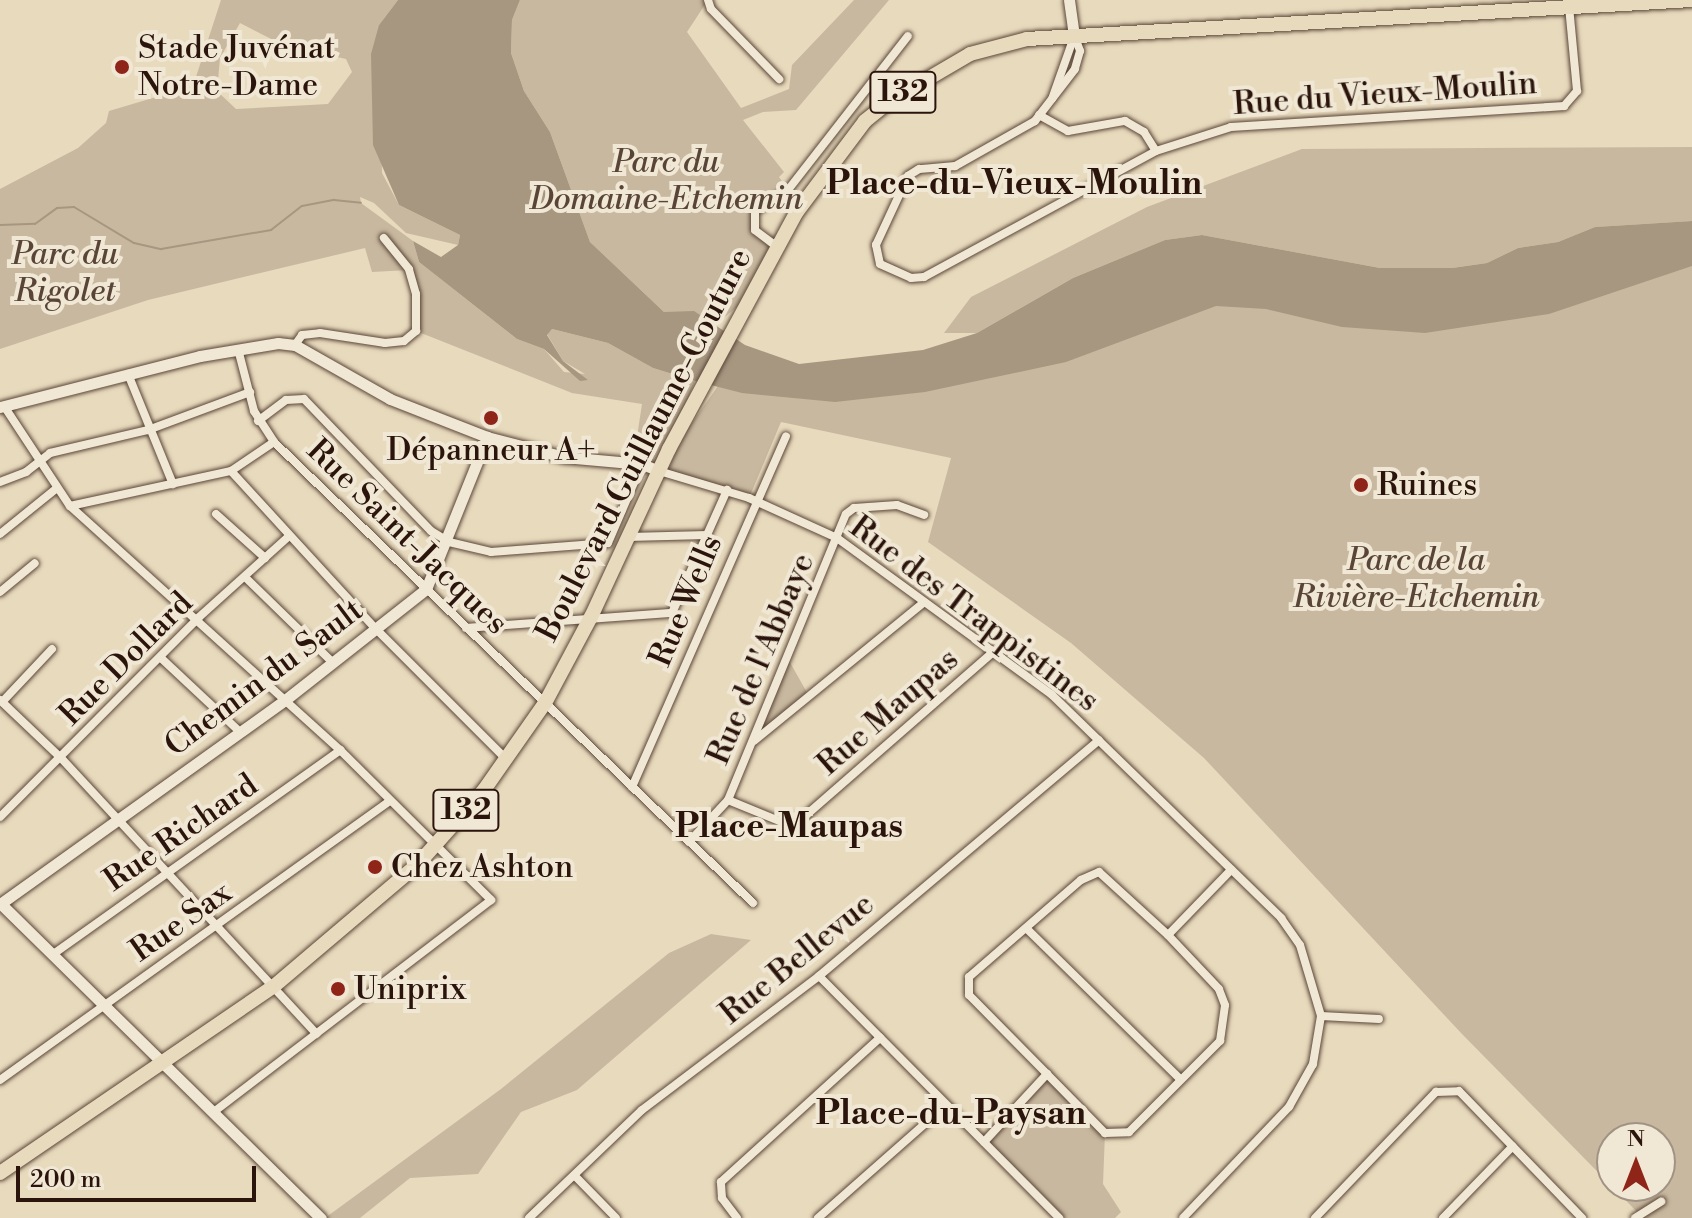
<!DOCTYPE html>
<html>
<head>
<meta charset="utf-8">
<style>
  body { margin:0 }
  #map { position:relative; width:1692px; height:1218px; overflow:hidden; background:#e8dabd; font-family:"Libre Bodoni",serif }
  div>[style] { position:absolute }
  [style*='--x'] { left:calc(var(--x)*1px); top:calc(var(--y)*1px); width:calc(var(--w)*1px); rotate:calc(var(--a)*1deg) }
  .green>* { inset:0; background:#c8b89f }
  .water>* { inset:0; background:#a79781 }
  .stream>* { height:2px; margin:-1px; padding:0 1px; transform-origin:1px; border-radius:1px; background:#a79781 }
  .roads { filter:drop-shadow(0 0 2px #5a4638) drop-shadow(0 0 2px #5a4638) }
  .minor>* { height:8px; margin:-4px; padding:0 4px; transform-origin:4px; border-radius:4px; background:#f0e7d4 }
  .tertiary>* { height:11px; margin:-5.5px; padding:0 5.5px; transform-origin:5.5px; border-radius:5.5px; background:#f0e7d4 }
  .primary>* { height:14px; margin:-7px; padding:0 7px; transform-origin:7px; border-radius:7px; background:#e8dabd }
  .dots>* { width:22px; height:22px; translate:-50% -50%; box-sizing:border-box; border:4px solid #f0e7d4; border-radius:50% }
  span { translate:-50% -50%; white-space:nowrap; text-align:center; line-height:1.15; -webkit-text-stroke:8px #f0e7d4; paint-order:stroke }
  .shield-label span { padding:2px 6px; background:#f0e7d4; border:2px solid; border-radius:6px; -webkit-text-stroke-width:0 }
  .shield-label { font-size:30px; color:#2a140c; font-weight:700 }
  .poi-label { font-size:32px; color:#2a140c }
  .left { translate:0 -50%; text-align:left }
  .street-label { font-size:32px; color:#2a140c }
  .park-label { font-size:32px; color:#594538; font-style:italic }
  .neighbourhood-label { font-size:34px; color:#2a140c; font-weight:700 }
  .north { position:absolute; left:1596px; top:1122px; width:80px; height:80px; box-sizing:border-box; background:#f0e7d4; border:2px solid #a19384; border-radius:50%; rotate:0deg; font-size:22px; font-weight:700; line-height:32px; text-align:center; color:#2a140c }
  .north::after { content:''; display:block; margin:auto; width:28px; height:36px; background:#8f2418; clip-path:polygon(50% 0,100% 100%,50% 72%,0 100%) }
  .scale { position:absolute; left:16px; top:1166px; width:240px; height:36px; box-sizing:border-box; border:4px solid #2a140c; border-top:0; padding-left:10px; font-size:24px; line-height:28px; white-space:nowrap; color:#2a140c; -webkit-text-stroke:6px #f0e7d4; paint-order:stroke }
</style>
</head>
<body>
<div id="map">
  <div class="green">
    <div style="clip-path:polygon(evenodd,221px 0,398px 0,379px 25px,382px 173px,399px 205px,460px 235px,458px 245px,406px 233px,374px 203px,360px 197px,361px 203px,413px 241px,419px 262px,517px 339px,544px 349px,564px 372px,585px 374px,563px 361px,547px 334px,552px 329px,608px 343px,653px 368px,695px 381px,661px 467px,718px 386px,891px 375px,1157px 287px,1436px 303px,1692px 247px,1692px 1218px,1643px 1218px,1462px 1034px,1204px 758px,1071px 643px,928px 542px,951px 458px,781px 422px,749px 498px,633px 463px,642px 404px,572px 393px,416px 331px,416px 294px,409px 270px,372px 272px,365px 248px,148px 300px,0 349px,0 189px,78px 148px,106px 123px,109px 111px,193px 86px,221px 0,240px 23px,283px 45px,346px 59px,352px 72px,328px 104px,236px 109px,217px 91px,220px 58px,240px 23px,221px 0,1612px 1138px,1660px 1138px,1660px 1186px,1612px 1186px,1612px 1138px)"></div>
    <div style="clip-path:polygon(520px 0,708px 0,687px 32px,741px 108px,789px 89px,792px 65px,854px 0,889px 0,796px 110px,763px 112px,743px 120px,784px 172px,779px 177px,788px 190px,752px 216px,761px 236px,778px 241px,748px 298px,715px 325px,664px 312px,590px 242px,550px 132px,524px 91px,511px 53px,512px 20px)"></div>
    <div style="clip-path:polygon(1692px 147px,1692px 221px,1595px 227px,1558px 242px,1518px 248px,1487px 263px,1452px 268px,1380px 268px,1202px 235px,1165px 240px,1073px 278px,977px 333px,944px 333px,971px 297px,1147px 207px,1302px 149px)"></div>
    <div style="clip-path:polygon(788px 659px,809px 696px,754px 742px)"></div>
    <div style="clip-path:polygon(711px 934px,751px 940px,577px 1090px,521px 1112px,478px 1174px,410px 1178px,360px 1218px,325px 1218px,501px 1089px,669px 953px)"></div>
    <div style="clip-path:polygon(1047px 1074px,1105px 1133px,1103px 1184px,1121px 1212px,1115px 1218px,1059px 1218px,984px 1142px)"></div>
  </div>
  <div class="water">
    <div style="clip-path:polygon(398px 0,520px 0,512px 20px,511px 53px,524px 91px,550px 132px,590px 242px,664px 312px,694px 311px,745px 345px,799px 364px,923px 350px,977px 333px,1073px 278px,1165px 240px,1202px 235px,1380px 268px,1452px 268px,1487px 263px,1518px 248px,1558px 242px,1595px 227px,1692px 221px,1692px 266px,1549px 314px,1425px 333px,1342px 327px,1266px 309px,1216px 306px,1066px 362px,925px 392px,835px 402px,742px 393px,695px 381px,653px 368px,608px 343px,552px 329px,547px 335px,563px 361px,588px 380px,580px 381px,544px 349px,517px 339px,419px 262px,413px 241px,441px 257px,458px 245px,460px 235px,399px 205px,373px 145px,371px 54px,379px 25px)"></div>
  </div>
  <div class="stream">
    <div style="--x:0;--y:225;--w:35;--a:-2"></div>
    <div style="--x:35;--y:224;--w:27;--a:-36"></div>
    <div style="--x:57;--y:208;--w:17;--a:-3"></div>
    <div style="--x:74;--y:207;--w:70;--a:31"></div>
    <div style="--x:134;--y:243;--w:28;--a:13"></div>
    <div style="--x:161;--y:249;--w:112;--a:-9.8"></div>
    <div style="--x:271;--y:230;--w:39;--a:-38"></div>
    <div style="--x:302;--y:206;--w:33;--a:-11"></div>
    <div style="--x:334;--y:200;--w:27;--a:6"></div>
  </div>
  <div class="roads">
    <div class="minor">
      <div style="--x:708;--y:0;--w:9;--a:72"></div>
      <div style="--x:711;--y:9;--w:98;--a:45.8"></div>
      <div style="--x:1074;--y:35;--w:17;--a:69"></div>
      <div style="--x:1080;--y:51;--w:19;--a:106"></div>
      <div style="--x:1075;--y:69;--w:66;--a:127.6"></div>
      <div style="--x:1035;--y:121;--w:92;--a:150.6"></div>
      <div style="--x:955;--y:166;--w:36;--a:175"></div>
      <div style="--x:919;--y:169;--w:13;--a:148"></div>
      <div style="--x:908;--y:176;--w:76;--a:114.9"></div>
      <div style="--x:876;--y:245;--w:19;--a:78"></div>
      <div style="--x:880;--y:264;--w:34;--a:24"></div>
      <div style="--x:911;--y:278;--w:13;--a:-4"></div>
      <div style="--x:924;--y:277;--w:264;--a:-28.5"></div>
      <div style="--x:1156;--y:151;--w:79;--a:-17.7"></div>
      <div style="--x:1231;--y:127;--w:334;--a:-3.6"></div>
      <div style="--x:1564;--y:106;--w:20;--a:-49"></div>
      <div style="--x:1577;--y:91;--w:84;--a:-95.4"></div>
      <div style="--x:1052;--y:99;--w:66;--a:-70.5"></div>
      <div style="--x:1039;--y:115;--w:33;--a:29"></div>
      <div style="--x:1068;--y:131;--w:58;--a:-10"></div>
      <div style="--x:1125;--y:121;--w:22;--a:30"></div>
      <div style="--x:1144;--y:132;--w:22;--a:58"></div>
      <div style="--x:776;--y:246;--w:26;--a:-143"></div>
      <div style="--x:755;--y:230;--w:19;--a:-90"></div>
      <div style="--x:755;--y:211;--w:39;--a:-32"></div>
      <div style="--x:788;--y:190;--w:195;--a:-52.1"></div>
      <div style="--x:295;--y:345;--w:12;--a:-55"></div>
      <div style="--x:302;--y:335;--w:18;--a:-6"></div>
      <div style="--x:320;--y:333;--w:66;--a:8.7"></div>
      <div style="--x:385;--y:343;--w:19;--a:-6"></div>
      <div style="--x:404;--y:341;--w:16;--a:-40"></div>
      <div style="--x:416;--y:331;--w:37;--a:-90"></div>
      <div style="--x:416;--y:294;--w:26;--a:-106"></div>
      <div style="--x:409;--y:269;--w:40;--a:-129"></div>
      <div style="--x:238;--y:349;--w:64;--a:75.5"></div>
      <div style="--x:254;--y:411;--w:37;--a:57"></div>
      <div style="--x:274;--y:442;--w:665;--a:43.9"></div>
      <div style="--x:128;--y:374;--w:119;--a:67.8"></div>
      <div style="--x:4;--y:406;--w:120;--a:56.6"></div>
      <div style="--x:70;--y:506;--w:364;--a:42.1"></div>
      <div style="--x:340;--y:750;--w:213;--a:44.8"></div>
      <div style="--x:491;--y:900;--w:349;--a:142.6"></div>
      <div style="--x:258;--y:421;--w:35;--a:-37"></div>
      <div style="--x:286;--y:400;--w:18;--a:-3"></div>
      <div style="--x:304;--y:399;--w:183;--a:46.1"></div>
      <div style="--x:431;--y:531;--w:21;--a:31"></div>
      <div style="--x:449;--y:542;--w:43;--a:13.4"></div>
      <div style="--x:491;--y:552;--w:117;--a:-4.4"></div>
      <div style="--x:608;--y:543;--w:86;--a:-66.7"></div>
      <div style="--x:231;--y:471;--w:213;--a:47.5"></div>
      <div style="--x:375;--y:628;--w:185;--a:45"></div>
      <div style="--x:659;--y:471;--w:94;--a:16.7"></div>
      <div style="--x:749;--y:498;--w:97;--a:24.4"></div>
      <div style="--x:837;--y:538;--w:266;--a:36.1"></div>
      <div style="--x:1052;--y:695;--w:320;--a:44.2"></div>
      <div style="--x:1281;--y:918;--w:33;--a:55"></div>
      <div style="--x:1300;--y:945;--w:74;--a:73.5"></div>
      <div style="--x:1321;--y:1016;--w:49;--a:99.5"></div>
      <div style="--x:1313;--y:1064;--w:49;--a:119.2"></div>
      <div style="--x:1289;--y:1107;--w:153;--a:133.7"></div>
      <div style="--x:0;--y:482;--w:28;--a:-21"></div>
      <div style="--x:26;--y:472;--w:31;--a:-38"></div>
      <div style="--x:50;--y:453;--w:101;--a:-13.2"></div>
      <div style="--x:148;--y:430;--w:109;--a:-20.4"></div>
      <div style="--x:70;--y:506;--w:165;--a:-12.3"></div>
      <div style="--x:231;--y:471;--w:52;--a:-34"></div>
      <div style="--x:216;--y:514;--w:66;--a:41.9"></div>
      <div style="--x:0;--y:534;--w:73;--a:-38.9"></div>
      <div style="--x:628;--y:537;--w:79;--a:-1.5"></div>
      <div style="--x:245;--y:577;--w:122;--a:44.3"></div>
      <div style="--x:0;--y:592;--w:45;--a:-39.6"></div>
      <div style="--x:466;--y:628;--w:207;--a:-4.2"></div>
      <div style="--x:672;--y:613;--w:135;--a:-65.9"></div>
      <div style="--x:161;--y:658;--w:107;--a:43.1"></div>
      <div style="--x:0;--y:700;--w:84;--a:43.6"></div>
      <div style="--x:61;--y:758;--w:376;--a:47.2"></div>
      <div style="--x:4;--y:700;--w:70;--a:-46.7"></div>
      <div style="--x:754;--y:741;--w:218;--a:-39.2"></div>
      <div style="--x:632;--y:787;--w:383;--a:-66.3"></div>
      <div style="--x:728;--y:800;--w:61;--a:22.3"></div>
      <div style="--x:784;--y:823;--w:21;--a:-17"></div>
      <div style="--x:804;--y:817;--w:251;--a:-41.1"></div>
      <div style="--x:0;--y:817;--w:281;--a:-45.1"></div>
      <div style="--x:198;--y:618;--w:121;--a:-42"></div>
      <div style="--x:689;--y:842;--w:57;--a:-47.1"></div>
      <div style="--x:728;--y:800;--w:309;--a:-67.6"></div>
      <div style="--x:846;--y:514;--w:10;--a:-37"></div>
      <div style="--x:854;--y:508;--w:43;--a:-4"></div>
      <div style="--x:897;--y:505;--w:29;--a:20"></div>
      <div style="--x:1028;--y:930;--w:213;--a:44.4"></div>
      <div style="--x:52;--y:955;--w:354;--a:-35.4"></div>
      <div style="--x:819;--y:976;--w:341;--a:45.2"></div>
      <div style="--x:1321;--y:1016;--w:58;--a:3"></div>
      <div style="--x:1047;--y:1074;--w:111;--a:-134.6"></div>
      <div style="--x:969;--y:995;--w:18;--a:-90"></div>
      <div style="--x:969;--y:977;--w:148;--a:-40.9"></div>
      <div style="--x:1081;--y:880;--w:20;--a:-24"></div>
      <div style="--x:1099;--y:872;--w:93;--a:42.4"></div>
      <div style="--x:1168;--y:935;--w:91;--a:-45.9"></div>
      <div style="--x:0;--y:1080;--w:478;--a:-35.6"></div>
      <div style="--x:984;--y:1142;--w:93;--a:-47.2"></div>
      <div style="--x:1047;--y:1074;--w:83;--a:45.5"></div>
      <div style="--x:1105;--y:1133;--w:24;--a:-2"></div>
      <div style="--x:1129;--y:1132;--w:129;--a:-45"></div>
      <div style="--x:1220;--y:1041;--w:36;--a:-82"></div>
      <div style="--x:1225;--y:1005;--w:17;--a:-111"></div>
      <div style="--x:1219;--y:989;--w:74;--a:-133.4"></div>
      <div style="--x:576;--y:1177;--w:57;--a:45.7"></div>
      <div style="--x:529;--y:1218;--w:156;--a:-43.7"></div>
      <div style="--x:642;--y:1110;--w:222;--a:-37.1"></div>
      <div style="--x:819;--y:976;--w:366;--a:-40.1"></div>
      <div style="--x:737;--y:1218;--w:25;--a:-127"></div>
      <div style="--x:722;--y:1198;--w:16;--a:-94"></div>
      <div style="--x:721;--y:1182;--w:215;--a:-42.2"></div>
      <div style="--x:818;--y:1218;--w:169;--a:-41.4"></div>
      <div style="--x:1315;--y:1218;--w:175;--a:-46.2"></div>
      <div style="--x:1436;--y:1092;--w:23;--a:-2"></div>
      <div style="--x:1459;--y:1091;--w:177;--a:45.9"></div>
      <div style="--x:1443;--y:1218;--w:100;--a:-45.8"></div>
      <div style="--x:1635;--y:1218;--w:31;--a:-32"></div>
    </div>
    <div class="tertiary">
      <div style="--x:1069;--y:0;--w:35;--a:82"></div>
      <div style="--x:0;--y:407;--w:206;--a:-14.3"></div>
      <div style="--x:200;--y:356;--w:79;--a:-9.5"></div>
      <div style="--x:278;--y:343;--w:17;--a:7"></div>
      <div style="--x:295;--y:345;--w:109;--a:29.6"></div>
      <div style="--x:390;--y:399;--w:104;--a:21.4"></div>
      <div style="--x:487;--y:437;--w:80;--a:14.6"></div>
      <div style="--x:564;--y:457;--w:78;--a:5.1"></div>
      <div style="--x:642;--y:464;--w:18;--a:22"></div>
      <div style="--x:0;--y:903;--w:450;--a:44.5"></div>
      <div style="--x:0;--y:904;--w:350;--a:-35.6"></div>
      <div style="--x:285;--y:700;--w:179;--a:-38.2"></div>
      <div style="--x:426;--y:589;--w:164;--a:-68.1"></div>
    </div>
    <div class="primary">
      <div style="--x:0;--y:1173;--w:330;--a:-34.3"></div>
      <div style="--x:273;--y:987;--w:190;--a:-40.3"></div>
      <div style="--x:418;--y:864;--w:99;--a:-48.3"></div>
      <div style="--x:484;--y:790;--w:106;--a:-55"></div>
      <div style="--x:545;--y:703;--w:98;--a:-61.9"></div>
      <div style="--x:591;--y:617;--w:185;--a:-65.1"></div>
      <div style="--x:669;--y:449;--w:268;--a:-61.7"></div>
      <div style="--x:796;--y:213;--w:115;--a:-53.1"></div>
      <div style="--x:865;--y:121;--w:32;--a:-39"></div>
      <div style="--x:890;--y:101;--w:93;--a:-30.4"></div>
      <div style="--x:970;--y:54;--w:59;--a:-14.7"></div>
      <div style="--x:1027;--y:39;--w:666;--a:-3.36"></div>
    </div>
  </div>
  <div class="dots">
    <div style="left:122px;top:67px;background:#8f2418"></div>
    <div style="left:491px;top:418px;background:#8f2418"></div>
    <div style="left:1361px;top:485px;background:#8f2418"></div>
    <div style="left:375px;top:867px;background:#8f2418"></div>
    <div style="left:338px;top:989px;background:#8f2418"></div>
  </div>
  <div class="shield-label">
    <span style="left:903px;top:92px">132</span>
    <span style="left:466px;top:810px">132</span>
  </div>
  <div class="poi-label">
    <span class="left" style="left:138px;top:67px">Stade Juvénat<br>Notre-Dame</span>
    <span style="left:491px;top:450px">Dépanneur A+</span>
    <span class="left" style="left:1377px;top:485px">Ruines</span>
    <span class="left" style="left:391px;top:867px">Chez Ashton</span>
    <span class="left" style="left:354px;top:989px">Uniprix</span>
  </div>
  <div class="street-label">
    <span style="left:1385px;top:94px;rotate:-4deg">Rue du Vieux-Moulin</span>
    <span style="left:644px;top:445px;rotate:-63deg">Boulevard Guillaume-Couture</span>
    <span style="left:407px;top:537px;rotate:44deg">Rue Saint-Jacques</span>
    <span style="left:686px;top:601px;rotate:-67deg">Rue Wells</span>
    <span style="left:974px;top:614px;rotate:37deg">Rue des Trappistines</span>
    <span style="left:126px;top:659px;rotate:-45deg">Rue Dollard</span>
    <span style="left:761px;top:659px;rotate:-67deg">Rue de l'Abbaye</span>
    <span style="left:264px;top:678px;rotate:-37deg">Chemin du Sault</span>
    <span style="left:888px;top:712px;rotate:-41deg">Rue Maupas</span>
    <span style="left:181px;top:833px;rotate:-35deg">Rue Richard</span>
    <span style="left:181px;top:922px;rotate:-35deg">Rue Sax</span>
    <span style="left:797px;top:959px;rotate:-39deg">Rue Bellevue</span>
  </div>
  <div class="park-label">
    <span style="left:666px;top:181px">Parc du<br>Domaine-Etchemin</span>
    <span style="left:65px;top:273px">Parc du<br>Rigolet</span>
    <span style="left:1416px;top:579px">Parc de la<br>Rivière-Etchemin</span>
  </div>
  <div class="neighbourhood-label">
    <span style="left:1014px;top:185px">Place-du-Vieux-Moulin</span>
    <span style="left:789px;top:828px">Place-Maupas</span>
    <span style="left:951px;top:1115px">Place-du-Paysan</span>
  </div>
  <div class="north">N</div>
  <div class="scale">200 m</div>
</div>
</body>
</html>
